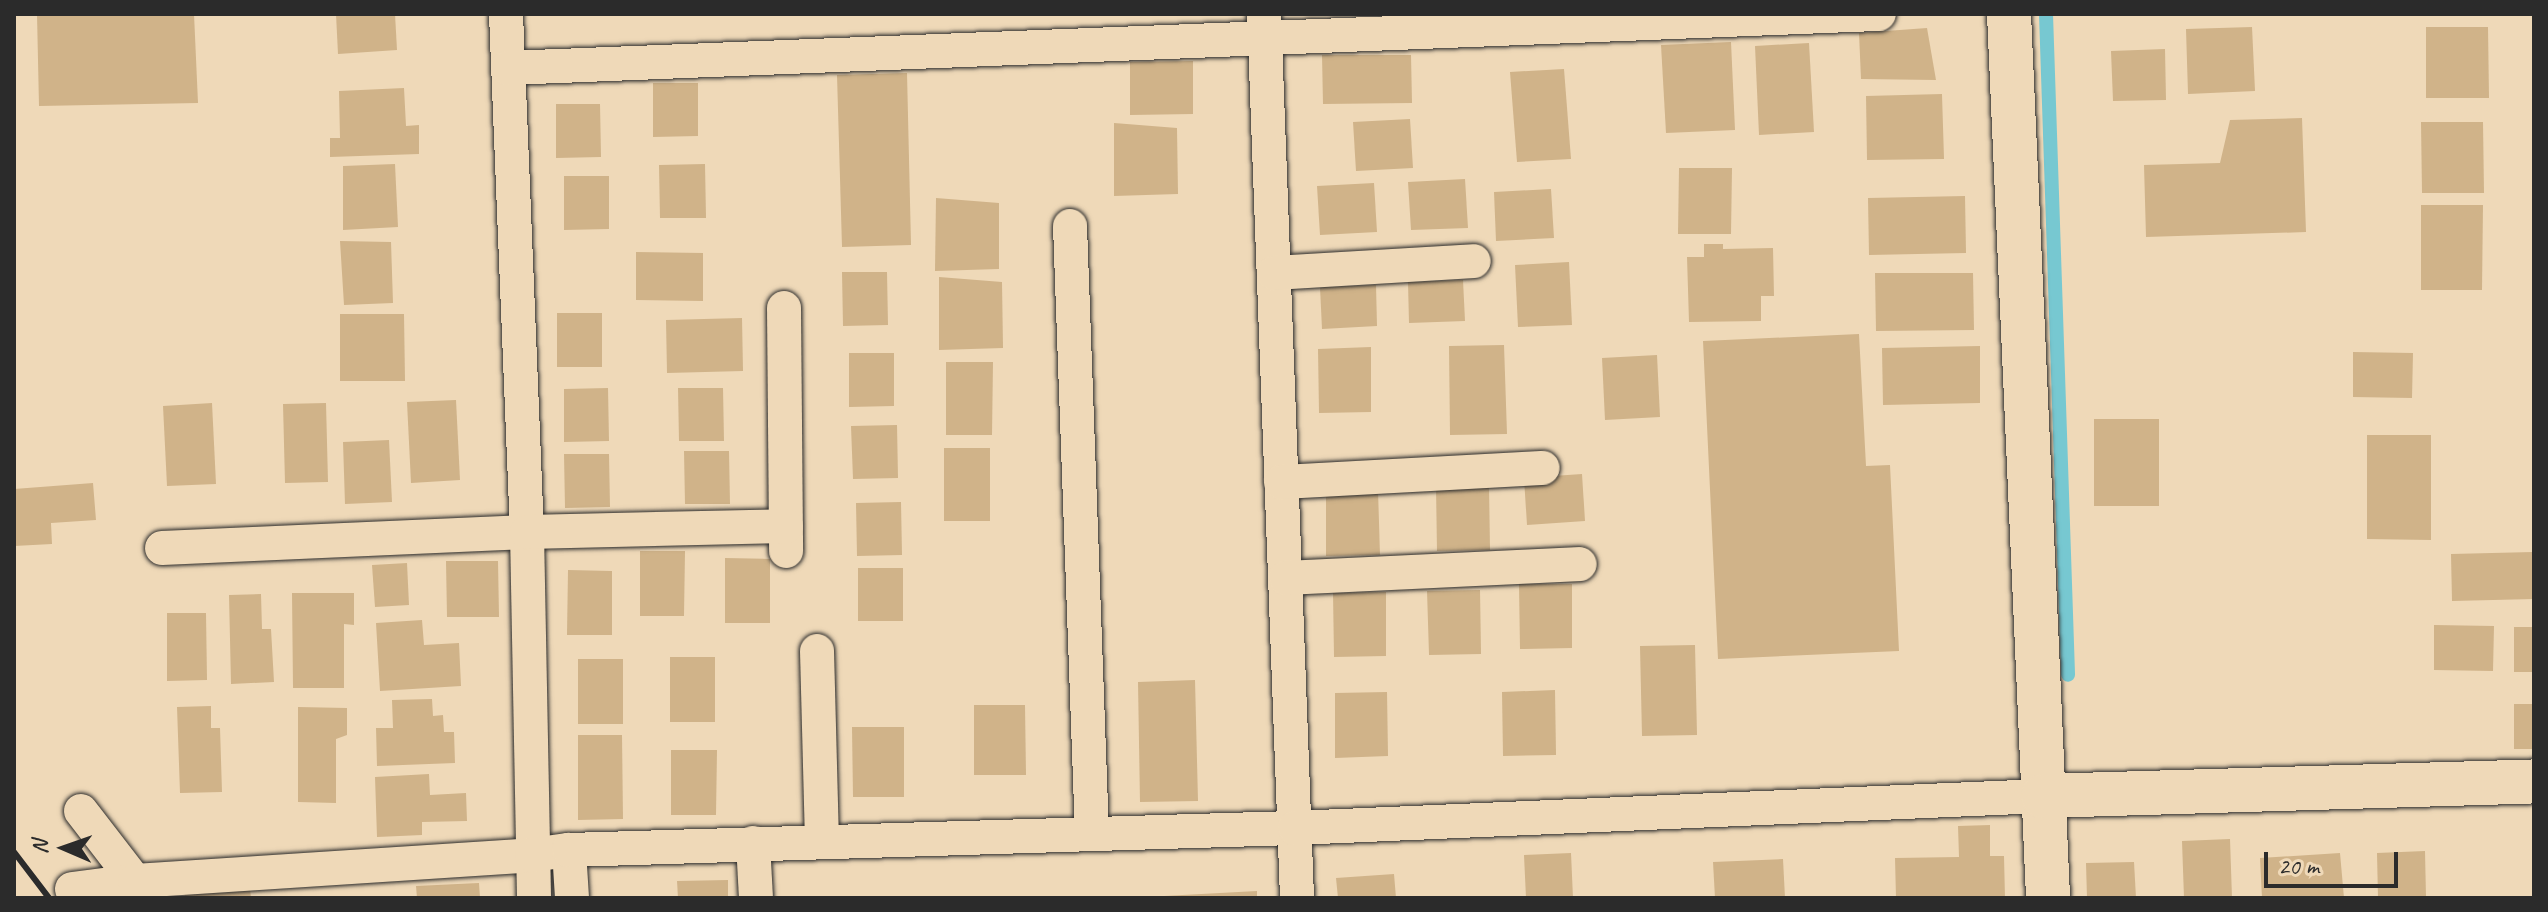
<!DOCTYPE html>
<html>
<head>
<meta charset="utf-8">
<style>
  body { margin:0 }
  #map { position:relative; width:2548px; height:912px; overflow:hidden; background:#efd9b8; font-family:Caveat,sans-serif }
  div>[style] { position:absolute }
  [style*='--x'] { left:calc(var(--x)*1px); top:calc(var(--y)*1px); width:calc(var(--w)*1px); rotate:calc(var(--a)*1deg) }
  .stream>* { height:14px; margin:-7px; padding:0 7px; transform-origin:7px; border-radius:7px; background:#77c8d1 }
  .building>* { inset:0; background:#d0b389 }
  .roads { filter:drop-shadow(0 0 2px #2b2b2b) drop-shadow(0 0 2px #2b2b2b) }
  .minor>* { height:34px; margin:-17px; padding:0 17px; transform-origin:17px; border-radius:17px; background:#efd9b8 }
  .tertiary>* { height:44px; margin:-22px; padding:0 22px; transform-origin:22px; border-radius:22px; background:#efd9b8 }
  .rail>* { height:6px; margin:-3px; padding:0 3px; transform-origin:3px; border-radius:3px; background:#2b2b2b }
  span { translate:-50% -50%; white-space:nowrap; text-align:center; line-height:1.15; -webkit-text-stroke:6px #efd9b8; paint-order:stroke }
  .frame { position:absolute; inset:0; border:16px solid #2b2b2b; pointer-events:none }
  .north { position:absolute; left:24px; top:808px; width:80px; height:80px; -webkit-text-stroke:6px #efd9b8; paint-order:stroke; rotate:272deg; font-size:22px; font-weight:700; line-height:32px; text-align:center; color:#2b2b2b }
  .north::after { content:''; display:block; margin:auto; width:28px; height:36px; background:#2b2b2b; clip-path:polygon(50% 0,100% 100%,50% 72%,0 100%) }
  .scale { position:absolute; left:2264px; top:852px; width:134px; height:36px; box-sizing:border-box; border:4px solid #2b2b2b; border-top:0; padding-left:10px; font-size:24px; line-height:28px; white-space:nowrap; color:#2b2b2b; -webkit-text-stroke:6px #efd9b8; paint-order:stroke }
</style>
</head>
<body>
<div id="map">
  <div class="stream">
    <div style="--x:2046;--y:14;--w:661;--a:88.09"></div>
  </div>
  <div class="building">
    <div style="clip-path:polygon(37px 14px,194px 14px,198px 103px,39px 106px)"></div>
    <div style="clip-path:polygon(336px 14px,395px 14px,397px 50px,338px 54px)"></div>
    <div style="clip-path:polygon(2252px 27px,2255px 91px,2188px 94px,2186px 29px)"></div>
    <div style="clip-path:polygon(2426px 27px,2488px 27px,2489px 98px,2426px 98px)"></div>
    <div style="clip-path:polygon(1927px 28px,1936px 80px,1861px 79px,1859px 33px)"></div>
    <div style="clip-path:polygon(1731px 42px,1735px 130px,1666px 133px,1661px 45px)"></div>
    <div style="clip-path:polygon(1809px 43px,1814px 132px,1759px 135px,1755px 46px)"></div>
    <div style="clip-path:polygon(2165px 49px,2166px 100px,2113px 101px,2111px 51px)"></div>
    <div style="clip-path:polygon(1322px 55px,1411px 55px,1412px 103px,1323px 104px)"></div>
    <div style="clip-path:polygon(1193px 61px,1193px 114px,1130px 115px,1130px 62px)"></div>
    <div style="clip-path:polygon(1564px 69px,1571px 159px,1517px 162px,1510px 72px)"></div>
    <div style="clip-path:polygon(907px 73px,911px 245px,842px 247px,837px 75px)"></div>
    <div style="clip-path:polygon(653px 83px,698px 83px,698px 136px,653px 137px)"></div>
    <div style="clip-path:polygon(404px 88px,406px 126px,419px 125px,419px 154px,330px 157px,330px 138px,340px 138px,339px 91px)"></div>
    <div style="clip-path:polygon(1942px 94px,1944px 159px,1867px 160px,1866px 96px)"></div>
    <div style="clip-path:polygon(556px 104px,600px 104px,601px 157px,556px 158px)"></div>
    <div style="clip-path:polygon(2302px 118px,2306px 232px,2146px 237px,2144px 165px,2220px 163px,2230px 120px)"></div>
    <div style="clip-path:polygon(1410px 119px,1413px 168px,1356px 171px,1353px 122px)"></div>
    <div style="clip-path:polygon(2421px 122px,2483px 122px,2484px 193px,2422px 193px)"></div>
    <div style="clip-path:polygon(1114px 123px,1177px 128px,1178px 194px,1114px 196px)"></div>
    <div style="clip-path:polygon(395px 164px,398px 227px,343px 230px,343px 166px)"></div>
    <div style="clip-path:polygon(705px 164px,706px 218px,660px 218px,659px 165px)"></div>
    <div style="clip-path:polygon(1679px 168px,1732px 168px,1731px 234px,1678px 234px)"></div>
    <div style="clip-path:polygon(564px 176px,609px 176px,609px 229px,564px 230px)"></div>
    <div style="clip-path:polygon(1465px 179px,1468px 228px,1411px 230px,1408px 182px)"></div>
    <div style="clip-path:polygon(1374px 183px,1377px 232px,1320px 235px,1317px 186px)"></div>
    <div style="clip-path:polygon(1551px 189px,1554px 238px,1496px 241px,1494px 192px)"></div>
    <div style="clip-path:polygon(1965px 196px,1966px 253px,1869px 255px,1868px 198px)"></div>
    <div style="clip-path:polygon(936px 198px,999px 203px,999px 269px,935px 271px)"></div>
    <div style="clip-path:polygon(2421px 205px,2483px 205px,2482px 290px,2421px 290px)"></div>
    <div style="clip-path:polygon(340px 241px,391px 242px,393px 303px,344px 305px)"></div>
    <div style="clip-path:polygon(1704px 244px,1723px 244px,1723px 249px,1773px 248px,1774px 296px,1761px 296px,1761px 321px,1689px 322px,1687px 257px,1704px 257px)"></div>
    <div style="clip-path:polygon(636px 252px,703px 253px,703px 301px,636px 300px)"></div>
    <div style="clip-path:polygon(1569px 262px,1572px 325px,1518px 327px,1515px 265px)"></div>
    <div style="clip-path:polygon(842px 272px,887px 272px,888px 325px,843px 326px)"></div>
    <div style="clip-path:polygon(1875px 273px,1973px 273px,1974px 330px,1876px 331px)"></div>
    <div style="clip-path:polygon(939px 277px,1002px 282px,1003px 348px,939px 350px)"></div>
    <div style="clip-path:polygon(1463px 280px,1465px 321px,1409px 323px,1408px 282px)"></div>
    <div style="clip-path:polygon(1376px 285px,1377px 326px,1322px 329px,1320px 287px)"></div>
    <div style="clip-path:polygon(557px 313px,602px 313px,602px 367px,557px 367px)"></div>
    <div style="clip-path:polygon(340px 314px,404px 314px,405px 381px,340px 381px)"></div>
    <div style="clip-path:polygon(742px 318px,743px 371px,667px 373px,666px 320px)"></div>
    <div style="clip-path:polygon(1859px 334px,1866px 466px,1890px 465px,1899px 651px,1718px 659px,1703px 341px)"></div>
    <div style="clip-path:polygon(1504px 345px,1507px 434px,1450px 435px,1449px 346px)"></div>
    <div style="clip-path:polygon(1980px 346px,1980px 403px,1883px 405px,1882px 348px)"></div>
    <div style="clip-path:polygon(1371px 347px,1371px 412px,1319px 413px,1318px 349px)"></div>
    <div style="clip-path:polygon(2353px 352px,2413px 353px,2412px 398px,2353px 397px)"></div>
    <div style="clip-path:polygon(849px 353px,894px 353px,894px 406px,849px 407px)"></div>
    <div style="clip-path:polygon(1657px 355px,1660px 417px,1605px 420px,1602px 358px)"></div>
    <div style="clip-path:polygon(946px 362px,993px 362px,992px 435px,946px 435px)"></div>
    <div style="clip-path:polygon(608px 388px,609px 441px,564px 442px,564px 389px)"></div>
    <div style="clip-path:polygon(678px 388px,723px 388px,724px 441px,679px 441px)"></div>
    <div style="clip-path:polygon(456px 400px,460px 480px,411px 483px,407px 402px)"></div>
    <div style="clip-path:polygon(212px 403px,216px 484px,167px 486px,163px 406px)"></div>
    <div style="clip-path:polygon(326px 403px,328px 482px,285px 483px,283px 404px)"></div>
    <div style="clip-path:polygon(2094px 419px,2159px 419px,2159px 506px,2094px 506px)"></div>
    <div style="clip-path:polygon(897px 425px,898px 478px,853px 479px,851px 426px)"></div>
    <div style="clip-path:polygon(2367px 435px,2431px 435px,2431px 540px,2367px 539px)"></div>
    <div style="clip-path:polygon(389px 440px,392px 502px,345px 504px,343px 442px)"></div>
    <div style="clip-path:polygon(944px 448px,990px 448px,990px 521px,944px 521px)"></div>
    <div style="clip-path:polygon(684px 451px,729px 451px,730px 504px,685px 504px)"></div>
    <div style="clip-path:polygon(564px 454px,609px 454px,610px 507px,565px 508px)"></div>
    <div style="clip-path:polygon(1582px 474px,1585px 521px,1527px 525px,1524px 478px)"></div>
    <div style="clip-path:polygon(93px 483px,96px 520px,51px 523px,52px 544px,14px 546px,14px 489px)"></div>
    <div style="clip-path:polygon(1436px 486px,1489px 486px,1490px 550px,1437px 551px)"></div>
    <div style="clip-path:polygon(1378px 490px,1380px 555px,1326px 556px,1326px 491px)"></div>
    <div style="clip-path:polygon(901px 502px,902px 555px,857px 556px,856px 503px)"></div>
    <div style="clip-path:polygon(640px 551px,685px 551px,684px 616px,640px 616px)"></div>
    <div style="clip-path:polygon(2533px 552px,2534px 599px,2452px 601px,2451px 554px)"></div>
    <div style="clip-path:polygon(725px 558px,770px 559px,770px 623px,725px 623px)"></div>
    <div style="clip-path:polygon(446px 561px,498px 561px,499px 617px,447px 617px)"></div>
    <div style="clip-path:polygon(407px 563px,409px 605px,375px 607px,372px 565px)"></div>
    <div style="clip-path:polygon(858px 568px,903px 568px,903px 621px,858px 621px)"></div>
    <div style="clip-path:polygon(568px 570px,612px 571px,612px 635px,567px 635px)"></div>
    <div style="clip-path:polygon(1519px 584px,1572px 584px,1572px 648px,1520px 649px)"></div>
    <div style="clip-path:polygon(1480px 590px,1481px 654px,1429px 655px,1427px 591px)"></div>
    <div style="clip-path:polygon(1386px 592px,1386px 656px,1334px 657px,1333px 593px)"></div>
    <div style="clip-path:polygon(292px 593px,354px 593px,354px 625px,344px 624px,344px 688px,293px 688px)"></div>
    <div style="clip-path:polygon(261px 594px,262px 629px,271px 629px,274px 682px,231px 684px,229px 595px)"></div>
    <div style="clip-path:polygon(167px 613px,206px 613px,207px 680px,167px 681px)"></div>
    <div style="clip-path:polygon(422px 620px,424px 645px,459px 643px,461px 686px,380px 691px,376px 623px)"></div>
    <div style="clip-path:polygon(2434px 625px,2494px 626px,2493px 671px,2434px 670px)"></div>
    <div style="clip-path:polygon(2514px 627px,2534px 627px,2534px 672px,2514px 672px)"></div>
    <div style="clip-path:polygon(1695px 645px,1697px 735px,1642px 736px,1640px 646px)"></div>
    <div style="clip-path:polygon(670px 657px,715px 657px,715px 722px,670px 722px)"></div>
    <div style="clip-path:polygon(578px 659px,623px 659px,623px 724px,578px 724px)"></div>
    <div style="clip-path:polygon(1195px 680px,1198px 801px,1140px 802px,1138px 682px)"></div>
    <div style="clip-path:polygon(1555px 690px,1556px 755px,1503px 756px,1502px 692px)"></div>
    <div style="clip-path:polygon(1387px 692px,1388px 756px,1335px 758px,1335px 693px)"></div>
    <div style="clip-path:polygon(432px 699px,433px 716px,443px 715px,444px 732px,454px 732px,455px 763px,377px 766px,376px 728px,393px 728px,392px 700px)"></div>
    <div style="clip-path:polygon(2514px 704px,2534px 704px,2534px 749px,2514px 749px)"></div>
    <div style="clip-path:polygon(974px 705px,1025px 705px,1026px 775px,974px 775px)"></div>
    <div style="clip-path:polygon(211px 706px,211px 728px,220px 728px,222px 792px,180px 793px,177px 707px)"></div>
    <div style="clip-path:polygon(298px 707px,347px 708px,347px 735px,336px 739px,336px 803px,298px 802px)"></div>
    <div style="clip-path:polygon(852px 727px,904px 727px,904px 797px,853px 797px)"></div>
    <div style="clip-path:polygon(578px 735px,622px 735px,623px 819px,578px 820px)"></div>
    <div style="clip-path:polygon(671px 750px,717px 750px,716px 815px,671px 815px)"></div>
    <div style="clip-path:polygon(429px 774px,430px 795px,466px 793px,467px 821px,422px 822px,422px 835px,377px 837px,375px 777px)"></div>
    <div style="clip-path:polygon(1990px 825px,1990px 856px,2004px 856px,2005px 898px,1896px 898px,1895px 858px,1959px 857px,1958px 826px)"></div>
    <div style="clip-path:polygon(2230px 839px,2232px 898px,2184px 898px,2182px 841px)"></div>
    <div style="clip-path:polygon(2425px 851px,2426px 898px,2378px 898px,2377px 853px)"></div>
    <div style="clip-path:polygon(1571px 853px,1573px 898px,1526px 898px,1524px 855px)"></div>
    <div style="clip-path:polygon(2340px 853px,2344px 898px,2262px 898px,2260px 858px)"></div>
    <div style="clip-path:polygon(1783px 859px,1785px 898px,1715px 898px,1713px 862px)"></div>
    <div style="clip-path:polygon(2134px 862px,2136px 898px,2087px 898px,2086px 863px)"></div>
    <div style="clip-path:polygon(1394px 874px,1396px 898px,1338px 898px,1336px 878px)"></div>
    <div style="clip-path:polygon(728px 880px,728px 898px,678px 898px,677px 881px)"></div>
    <div style="clip-path:polygon(479px 883px,480px 898px,417px 898px,416px 886px)"></div>
    <div style="clip-path:polygon(250px 889px,251px 898px,185px 898px,184px 892px)"></div>
    <div style="clip-path:polygon(1257px 891px,1257px 898px,1164px 898px,1164px 896px)"></div>
  </div>
  <div class="roads">
    <div class="minor">
      <div style="--x:506;--y:14;--w:518;--a:87.68"></div>
      <div style="--x:527;--y:532;--w:366;--a:88.9"></div>
      <div style="--x:1264;--y:14;--w:885;--a:87.86"></div>
      <div style="--x:508;--y:68;--w:1372;--a:-2.26"></div>
      <div style="--x:1070;--y:226;--w:608;--a:87.93"></div>
      <div style="--x:1274;--y:273;--w:200;--a:-3.4"></div>
      <div style="--x:784;--y:308;--w:243;--a:89.5"></div>
      <div style="--x:1281;--y:482;--w:262;--a:-3.1"></div>
      <div style="--x:162;--y:548;--w:365;--a:-2.5"></div>
      <div style="--x:527;--y:532;--w:259;--a:-1.3"></div>
      <div style="--x:1286;--y:578;--w:294;--a:-2.7"></div>
      <div style="--x:817;--y:651;--w:190;--a:88.5"></div>
      <div style="--x:81;--y:811;--w:105;--a:52.4"></div>
      <div style="--x:753;--y:843;--w:55;--a:86.9"></div>
      <div style="--x:569;--y:850;--w:48;--a:86.4"></div>
      <div style="--x:72;--y:889;--w:64;--a:-7.2"></div>
      <div style="--x:135;--y:881;--w:398;--a:-3.7"></div>
      <div style="--x:532;--y:855;--w:37;--a:-8"></div>
      <div style="--x:569;--y:850;--w:726;--a:-1.74"></div>
      <div style="--x:1295;--y:828;--w:749;--a:-2.45"></div>
    </div>
    <div class="tertiary">
      <div style="--x:2009;--y:14;--w:885;--a:87.47"></div>
      <div style="--x:2043;--y:796;--w:491;--a:-1.7"></div>
    </div>
  </div>
  <div class="rail">
    <div style="--x:14;--y:852;--w:58;--a:52.7"></div>
  </div>
  <div class="frame"></div>
  <div class="north">N</div>
  <div class="scale">20 m</div>
</div>
</body>
</html>
